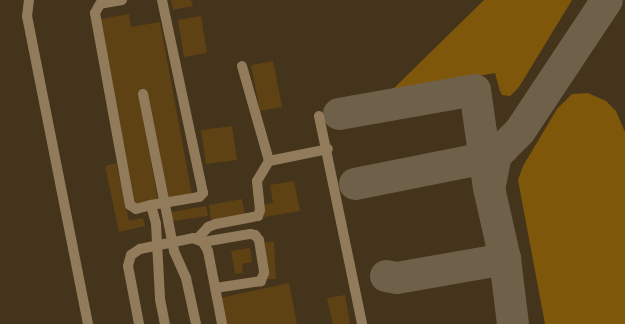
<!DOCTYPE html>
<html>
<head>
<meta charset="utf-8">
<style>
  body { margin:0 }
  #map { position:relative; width:625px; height:324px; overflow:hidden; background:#44341c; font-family:Manrope,sans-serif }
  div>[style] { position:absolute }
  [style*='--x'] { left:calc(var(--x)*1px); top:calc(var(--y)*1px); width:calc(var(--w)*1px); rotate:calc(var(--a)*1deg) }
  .green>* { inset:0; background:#7f570b }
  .taxiway>* { height:32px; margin:-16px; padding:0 16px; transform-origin:16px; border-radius:16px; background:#6f604a }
  .building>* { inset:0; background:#5e4213 }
  .minor>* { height:10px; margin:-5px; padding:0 5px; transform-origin:5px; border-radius:5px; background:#917b5a }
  span { translate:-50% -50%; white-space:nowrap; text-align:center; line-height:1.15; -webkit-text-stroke:3px #44341c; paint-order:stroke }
</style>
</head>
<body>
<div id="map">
  <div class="green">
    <div style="clip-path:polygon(484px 0,572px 0,519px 87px,510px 96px,502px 95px,500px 91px,495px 73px,391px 91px)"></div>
    <div style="clip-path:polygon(588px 93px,606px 101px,616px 111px,625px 132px,625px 324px,545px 324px,518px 180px,523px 166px,557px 109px,572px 94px)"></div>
  </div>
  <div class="taxiway">
    <div style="--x:339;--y:114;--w:138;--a:-10"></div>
    <div style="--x:475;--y:90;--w:99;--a:81.9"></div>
    <div style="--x:489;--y:188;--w:73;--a:77.3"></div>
    <div style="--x:505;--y:259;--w:65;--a:83"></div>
    <div style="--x:355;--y:184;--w:133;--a:-11.3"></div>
    <div style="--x:485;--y:158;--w:21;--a:-29"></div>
    <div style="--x:490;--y:185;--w:31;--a:-79"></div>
    <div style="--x:496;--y:155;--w:34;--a:-45"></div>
    <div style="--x:520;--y:131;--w:157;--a:-56.4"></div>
    <div style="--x:386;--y:276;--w:11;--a:10"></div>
    <div style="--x:397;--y:278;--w:110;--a:-10"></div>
  </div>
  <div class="building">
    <div style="clip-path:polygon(171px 0,191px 0,193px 6px,173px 10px)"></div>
    <div style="clip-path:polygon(129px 14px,131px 27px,160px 22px,192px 195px,167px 199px,147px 90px,138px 92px,158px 201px,134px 205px,100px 19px)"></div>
    <div style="clip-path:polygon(201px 16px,207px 53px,184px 57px,178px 20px)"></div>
    <div style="clip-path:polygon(273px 61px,282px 107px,260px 111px,251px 65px)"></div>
    <div style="clip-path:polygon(232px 126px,237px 160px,206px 164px,201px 130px)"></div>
    <div style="clip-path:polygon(116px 163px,129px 221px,143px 218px,145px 226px,119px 232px,105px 166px)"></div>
    <div style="clip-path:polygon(294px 181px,300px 211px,264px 217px,262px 205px,273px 203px,270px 185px)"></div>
    <div style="clip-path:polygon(242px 199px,245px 215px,211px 220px,209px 205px)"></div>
    <div style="clip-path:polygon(206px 206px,208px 216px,173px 221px,171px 212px)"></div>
    <div style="clip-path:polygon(265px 242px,274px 242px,276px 279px,267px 279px)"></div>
    <div style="clip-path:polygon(250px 248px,252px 262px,242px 264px,243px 273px,235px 274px,231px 251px)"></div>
    <div style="clip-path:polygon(289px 283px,297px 324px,226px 324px,220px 298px)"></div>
    <div style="clip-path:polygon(345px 295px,350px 324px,333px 324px,327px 298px)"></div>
  </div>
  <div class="minor">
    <div style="--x:29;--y:0;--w:16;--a:97"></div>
    <div style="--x:27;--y:16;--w:314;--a:78.8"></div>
    <div style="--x:122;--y:0;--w:22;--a:170"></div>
    <div style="--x:100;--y:4;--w:10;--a:119"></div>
    <div style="--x:95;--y:13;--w:195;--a:79.7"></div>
    <div style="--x:130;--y:205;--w:7;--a:34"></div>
    <div style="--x:136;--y:209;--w:16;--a:-15"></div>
    <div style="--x:151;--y:205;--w:20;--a:75"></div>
    <div style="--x:156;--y:224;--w:75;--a:86.9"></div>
    <div style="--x:160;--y:299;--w:25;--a:79"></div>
    <div style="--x:242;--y:66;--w:99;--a:74.1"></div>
    <div style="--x:143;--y:94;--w:160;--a:78.8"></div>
    <div style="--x:174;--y:251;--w:30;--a:66"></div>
    <div style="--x:186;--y:278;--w:47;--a:77.7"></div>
    <div style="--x:319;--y:116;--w:212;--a:78.3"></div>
    <div style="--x:151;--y:205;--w:49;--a:-9.5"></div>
    <div style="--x:199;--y:197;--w:6;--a:-45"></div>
    <div style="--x:203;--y:193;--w:197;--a:-102"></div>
    <div style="--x:197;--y:239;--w:16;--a:-47"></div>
    <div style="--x:208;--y:227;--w:9;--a:-21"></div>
    <div style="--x:216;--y:224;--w:43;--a:-10.8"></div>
    <div style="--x:258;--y:216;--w:6;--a:-72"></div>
    <div style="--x:260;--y:210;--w:29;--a:-96"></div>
    <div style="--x:257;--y:181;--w:23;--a:-59"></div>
    <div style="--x:269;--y:161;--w:60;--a:-11.5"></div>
    <div style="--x:203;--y:242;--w:48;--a:-9.7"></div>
    <div style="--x:250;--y:234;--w:5;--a:11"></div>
    <div style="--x:255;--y:235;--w:6;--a:51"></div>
    <div style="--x:259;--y:240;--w:33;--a:81"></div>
    <div style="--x:264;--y:273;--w:9;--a:111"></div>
    <div style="--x:261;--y:281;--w:46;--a:171.2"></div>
    <div style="--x:139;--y:324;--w:59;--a:-100.7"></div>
    <div style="--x:128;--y:266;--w:11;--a:-75"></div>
    <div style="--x:131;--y:255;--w:11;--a:-34"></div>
    <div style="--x:140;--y:249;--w:54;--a:-11.7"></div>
    <div style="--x:193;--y:238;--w:11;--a:22"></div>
    <div style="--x:203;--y:242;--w:10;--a:61"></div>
    <div style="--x:208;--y:251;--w:74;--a:79.1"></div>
  </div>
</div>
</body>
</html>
